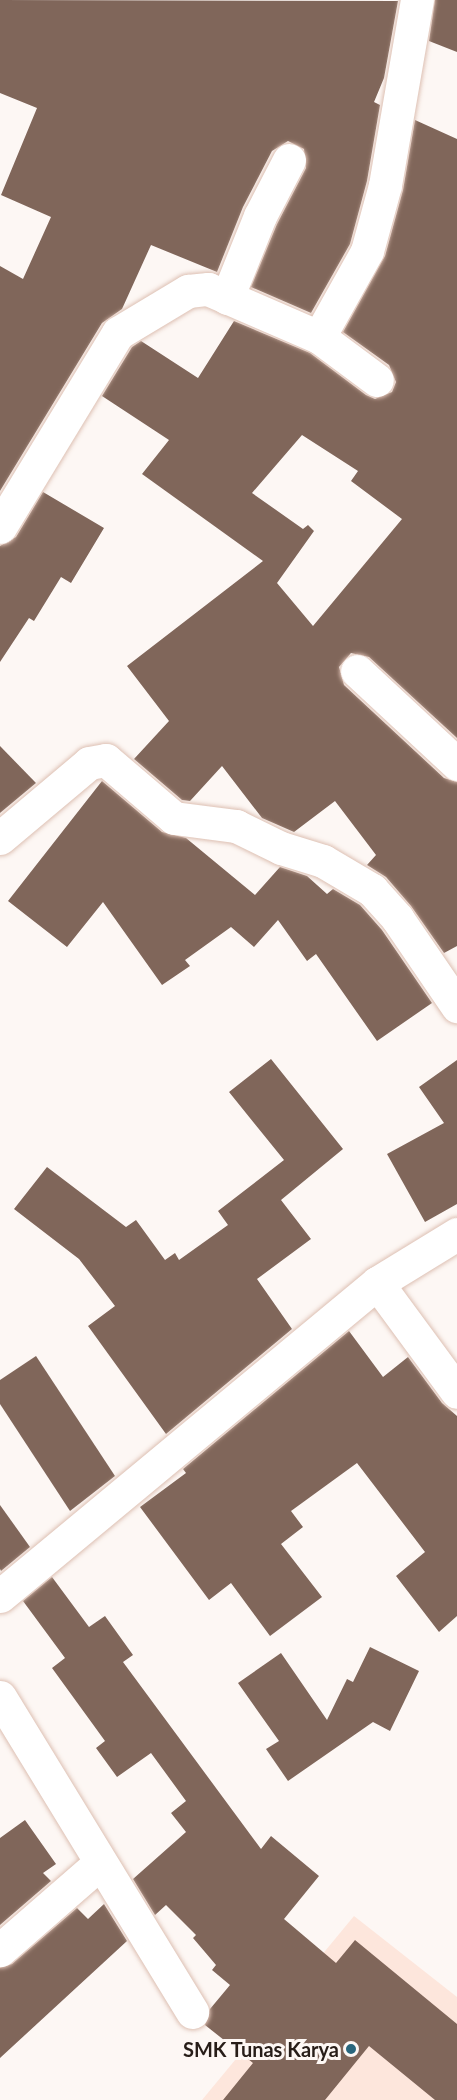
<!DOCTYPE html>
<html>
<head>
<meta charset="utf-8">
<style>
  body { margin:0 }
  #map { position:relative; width:457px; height:2100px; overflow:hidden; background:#fdf7f4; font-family:Lato,sans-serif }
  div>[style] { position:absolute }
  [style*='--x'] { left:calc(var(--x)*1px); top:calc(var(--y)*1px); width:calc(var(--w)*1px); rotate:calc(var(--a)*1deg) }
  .built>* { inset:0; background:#fde6dc }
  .building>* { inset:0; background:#80665a }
  .roads { filter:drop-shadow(0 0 2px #ddc0b3) drop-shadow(0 0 2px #ddc0b3) }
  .minor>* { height:33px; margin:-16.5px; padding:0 16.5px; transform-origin:16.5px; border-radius:16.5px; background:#fff }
  .dots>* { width:16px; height:16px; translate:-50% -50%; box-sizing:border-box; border:3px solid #fdf7f4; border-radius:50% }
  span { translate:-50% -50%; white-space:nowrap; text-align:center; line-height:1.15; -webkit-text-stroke:6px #fdf7f4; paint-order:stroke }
  .poi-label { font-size:20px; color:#271d18; font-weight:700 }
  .right { translate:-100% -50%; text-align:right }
</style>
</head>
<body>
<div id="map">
  <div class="built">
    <div style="clip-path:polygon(354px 1916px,457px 1997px,457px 2100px,202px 2100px)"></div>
  </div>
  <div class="building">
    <div style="clip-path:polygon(0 0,398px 1px,384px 78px,374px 102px,380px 105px,367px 181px,350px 244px,311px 313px,251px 287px,277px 224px,306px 168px,304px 149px,288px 141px,272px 151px,243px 207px,217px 272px,151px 245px,122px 309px,102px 323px,0 491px,0 266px,23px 279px,51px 217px,1px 195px,37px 108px,0 93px)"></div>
    <div style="clip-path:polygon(435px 0,457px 0,457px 52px,429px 41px)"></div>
    <div style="clip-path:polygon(evenodd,415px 120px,457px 139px,457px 738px,369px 657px,351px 653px,339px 667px,344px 685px,444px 778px,457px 782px,457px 946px,444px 953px,411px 906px,386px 877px,367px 865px,376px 855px,335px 801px,294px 832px,262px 818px,222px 766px,190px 801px,182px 800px,134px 759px,169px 721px,127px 666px,263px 561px,142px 474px,169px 440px,102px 396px,132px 347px,141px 341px,198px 378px,234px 321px,310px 353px,366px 395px,375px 399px,392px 392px,396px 382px,389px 365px,343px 332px,385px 256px,403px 190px,415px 120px,302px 435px,358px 471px,351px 481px,402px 519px,313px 626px,277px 583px,314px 531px,308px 525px,303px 529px,252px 493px,302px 435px)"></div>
    <div style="clip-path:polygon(43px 492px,104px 528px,71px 583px,61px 577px,34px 621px,29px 618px,0 662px,0 546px,16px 537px)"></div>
    <div style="clip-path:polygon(0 746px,36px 783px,0 813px)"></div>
    <div style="clip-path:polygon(102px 781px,162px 832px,186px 838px,255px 895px,280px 867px,307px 876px,327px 894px,333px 889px,360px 905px,382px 930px,432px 1003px,377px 1041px,316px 954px,307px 961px,278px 920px,254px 947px,231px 927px,185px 960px,190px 966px,162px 985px,103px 902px,67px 947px,8px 901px)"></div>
    <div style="clip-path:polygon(271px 1059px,343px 1149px,281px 1200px,311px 1239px,257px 1279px,292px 1329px,166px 1434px,88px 1326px,115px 1306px,79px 1259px,14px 1209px,47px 1167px,126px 1227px,136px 1220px,165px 1260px,175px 1253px,179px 1260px,228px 1225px,218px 1211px,284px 1160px,229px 1092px)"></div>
    <div style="clip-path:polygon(457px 1060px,457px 1204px,425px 1222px,387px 1154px,444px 1123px,419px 1087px)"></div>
    <div style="clip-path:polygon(349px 1331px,383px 1377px,408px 1357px,442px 1403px,457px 1416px,457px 1616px,439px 1632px,396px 1576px,425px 1552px,357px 1463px,291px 1511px,303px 1527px,281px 1544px,322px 1597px,270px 1636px,231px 1583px,209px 1600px,140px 1507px,186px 1473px,183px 1469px)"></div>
    <div style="clip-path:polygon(36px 1356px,115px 1476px,70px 1511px,0 1404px,0 1380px)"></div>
    <div style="clip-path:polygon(0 1505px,30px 1547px,1px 1571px,0 1569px)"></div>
    <div style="clip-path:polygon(52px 1577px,89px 1627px,105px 1616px,133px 1655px,123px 1662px,261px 1849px,271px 1836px,319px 1876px,284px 1919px,336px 1963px,355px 1940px,457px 2024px,457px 2100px,435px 2100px,369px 2046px,325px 2100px,223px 2100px,253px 2063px,205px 2025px,210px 2009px,230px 1985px,212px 1970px,216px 1965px,193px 1938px,196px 1935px,166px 1905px,155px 1915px,133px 1879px,186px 1832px,171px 1813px,186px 1801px,151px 1753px,117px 1777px,96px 1748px,105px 1741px,52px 1668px,65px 1658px,23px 1601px)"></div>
    <div style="clip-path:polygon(370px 1647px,419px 1671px,390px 1731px,373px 1722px,288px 1781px,266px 1749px,279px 1741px,238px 1683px,281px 1653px,327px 1720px,347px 1679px,353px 1682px)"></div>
    <div style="clip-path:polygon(25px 1820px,56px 1864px,43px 1873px,51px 1881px,0 1925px,0 1838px)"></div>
    <div style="clip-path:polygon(104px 1904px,127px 1941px,0 2058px,0 1968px,12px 1964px,77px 1908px,88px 1919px)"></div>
  </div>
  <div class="roads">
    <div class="minor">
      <div style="--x:227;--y:298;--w:88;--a:-68.1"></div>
      <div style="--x:260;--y:216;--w:63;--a:-62.6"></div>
      <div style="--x:319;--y:337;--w:98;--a:-60.8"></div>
      <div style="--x:367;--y:251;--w:68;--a:-74.7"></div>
      <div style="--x:385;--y:185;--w:188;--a:-80.2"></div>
      <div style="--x:0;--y:527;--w:227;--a:-58.7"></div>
      <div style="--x:118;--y:333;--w:82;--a:-31"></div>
      <div style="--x:188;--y:291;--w:20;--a:-6"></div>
      <div style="--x:208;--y:289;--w:121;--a:23.4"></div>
      <div style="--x:319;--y:337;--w:72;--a:36.6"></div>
      <div style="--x:357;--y:671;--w:137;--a:42.9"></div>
      <div style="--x:0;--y:838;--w:116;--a:-40.1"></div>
      <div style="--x:89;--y:763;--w:17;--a:-10"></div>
      <div style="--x:106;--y:760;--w:89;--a:40.5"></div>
      <div style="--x:174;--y:818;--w:63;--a:7.4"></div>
      <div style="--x:236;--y:826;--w:50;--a:26.1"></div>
      <div style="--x:281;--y:848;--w:44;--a:17.2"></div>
      <div style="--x:323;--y:861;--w:57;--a:30.6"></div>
      <div style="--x:372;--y:890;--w:38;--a:48"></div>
      <div style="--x:397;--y:918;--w:107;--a:55.7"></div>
      <div style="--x:377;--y:1283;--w:135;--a:53.7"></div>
      <div style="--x:0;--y:1596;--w:490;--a:-39.7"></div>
      <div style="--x:377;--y:1283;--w:94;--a:-31.5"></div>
      <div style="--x:0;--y:1697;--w:369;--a:58.6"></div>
      <div style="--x:0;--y:1950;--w:131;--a:-41"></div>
    </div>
  </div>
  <div class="dots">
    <div style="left:351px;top:2049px;background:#29667d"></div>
  </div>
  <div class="poi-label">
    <span class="right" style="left:339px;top:2049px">SMK Tunas Karya</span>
  </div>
</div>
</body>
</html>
